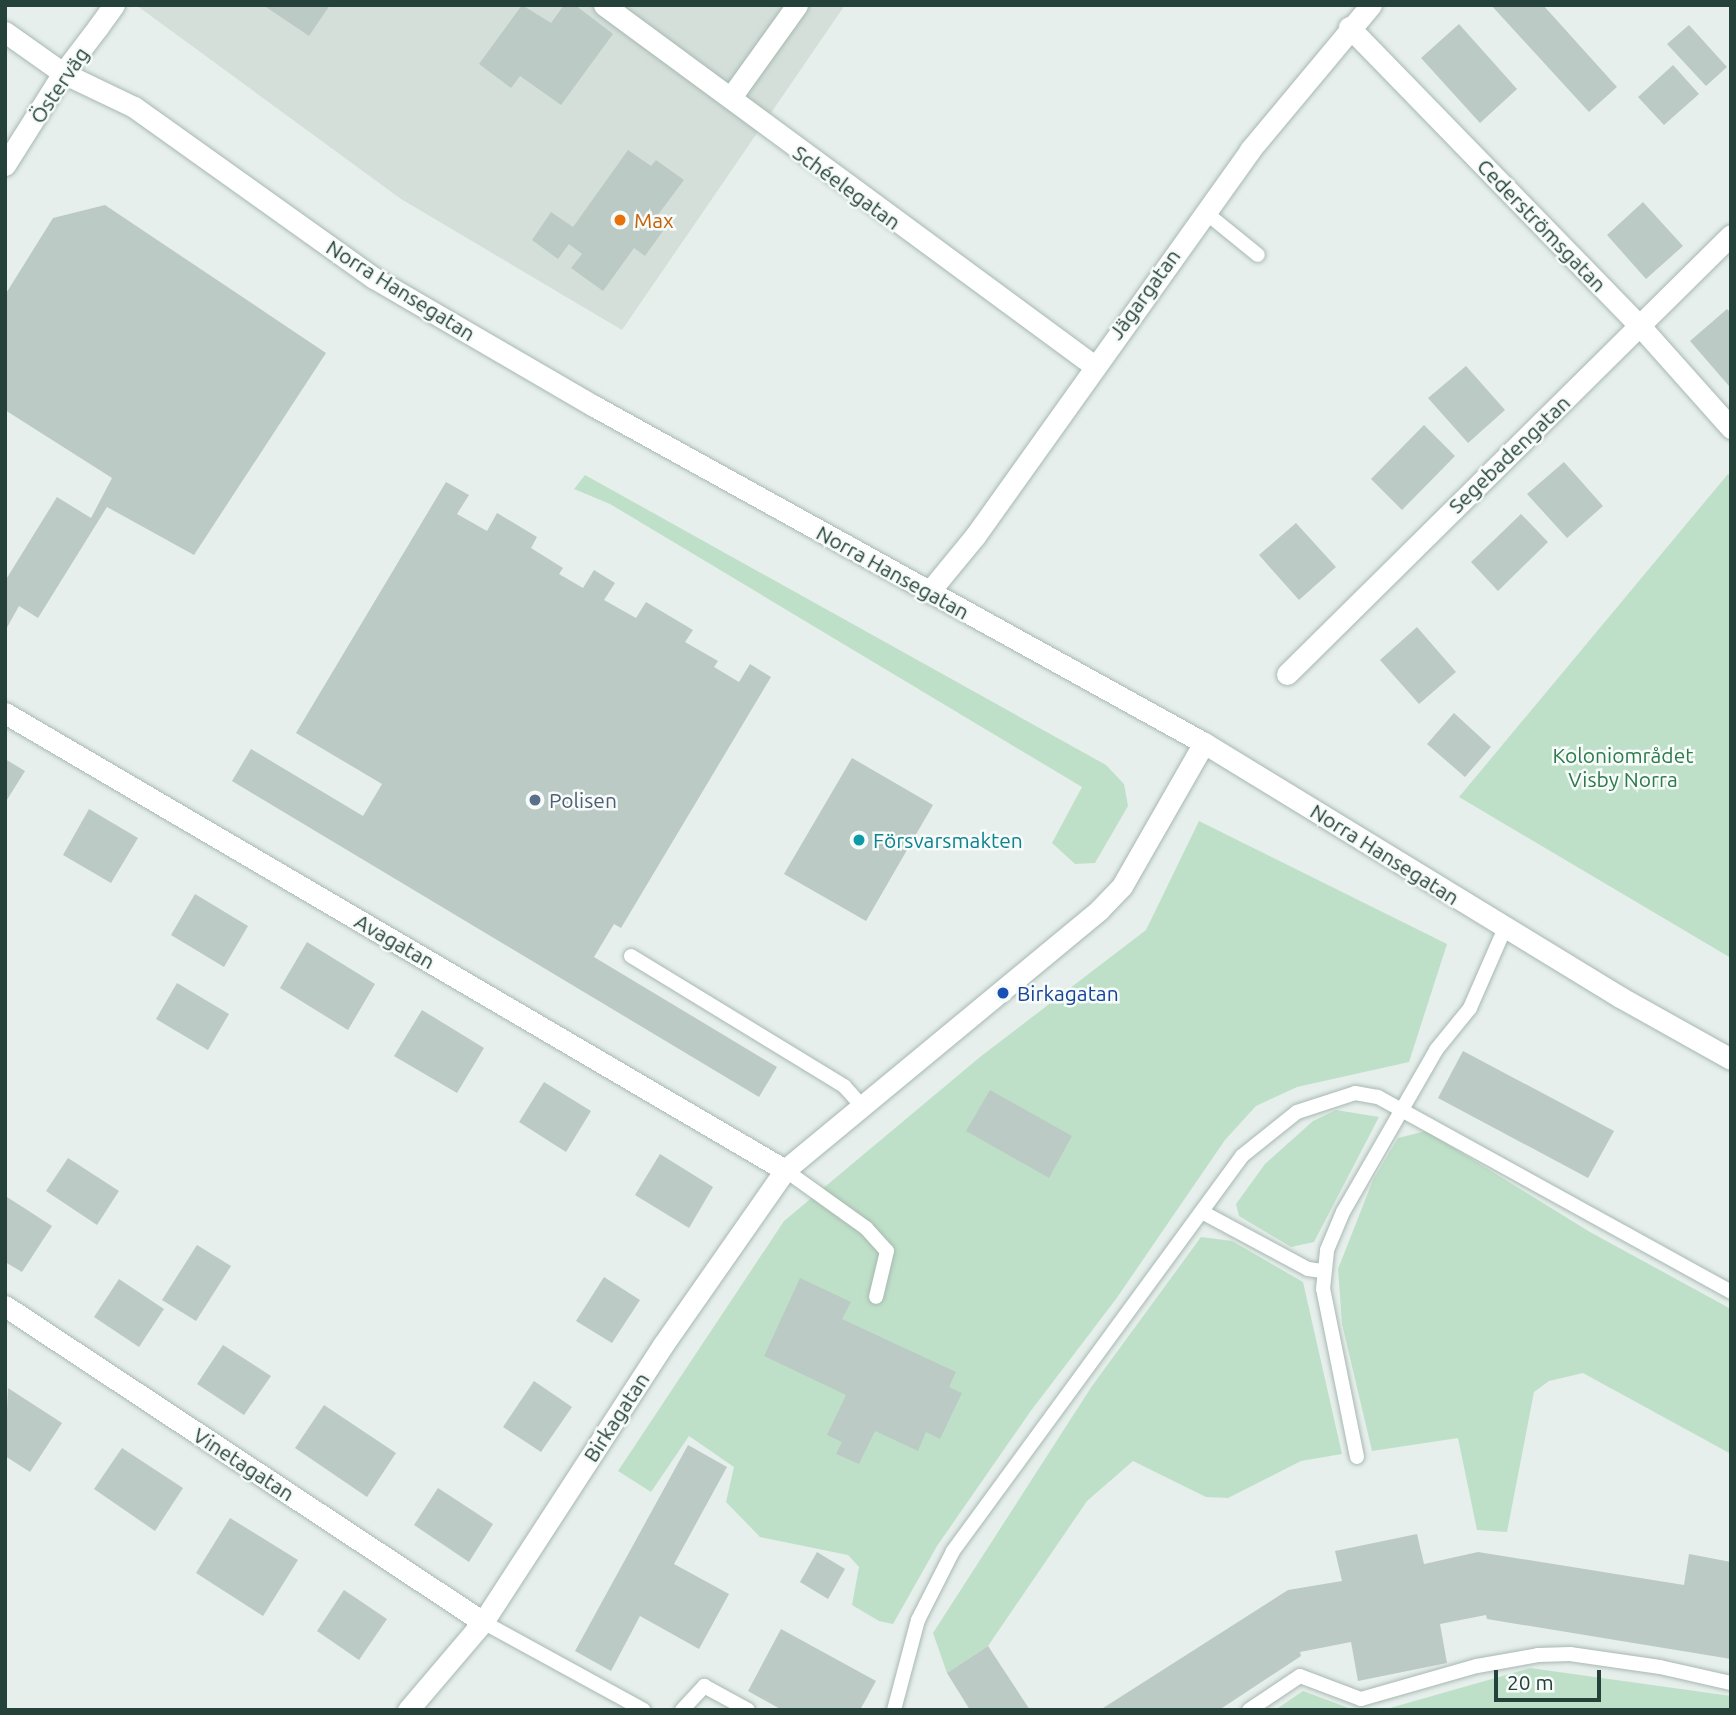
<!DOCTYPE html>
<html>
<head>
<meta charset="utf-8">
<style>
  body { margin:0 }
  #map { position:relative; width:1736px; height:1715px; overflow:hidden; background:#e6efeb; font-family:Ubuntu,sans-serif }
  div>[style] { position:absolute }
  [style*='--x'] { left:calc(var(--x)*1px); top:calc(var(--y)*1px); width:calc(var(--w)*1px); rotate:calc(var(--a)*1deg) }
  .built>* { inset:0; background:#d4dfda }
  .green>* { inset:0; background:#bfe0c8 }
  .building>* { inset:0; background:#bbcac4 }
  .roads { filter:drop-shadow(0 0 2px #a8b8b2) drop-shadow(0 0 2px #a8b8b2) }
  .service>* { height:14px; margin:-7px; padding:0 7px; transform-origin:7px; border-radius:7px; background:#fff }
  .pedestrian>* { height:21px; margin:-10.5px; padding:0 10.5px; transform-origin:10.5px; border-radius:10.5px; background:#fff }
  .minor>* { height:21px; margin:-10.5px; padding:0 10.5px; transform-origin:10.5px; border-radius:10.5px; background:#fff }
  .secondary>* { height:21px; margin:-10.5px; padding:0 10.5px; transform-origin:10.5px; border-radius:10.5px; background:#fff }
  .dots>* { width:19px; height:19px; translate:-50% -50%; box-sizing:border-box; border:4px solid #f7fbf9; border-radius:50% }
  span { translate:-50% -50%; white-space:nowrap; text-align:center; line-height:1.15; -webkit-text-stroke:5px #f7fbf9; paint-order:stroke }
  .street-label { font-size:21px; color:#24423a }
  .food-label { font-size:21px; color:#c56008 }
  .left { translate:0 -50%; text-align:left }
  .park-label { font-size:21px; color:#2d7a4b }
  .service-label { font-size:21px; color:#4e5e75 }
  .culture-label { font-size:21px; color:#0d838f }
  .transit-label { font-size:21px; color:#164399 }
  .frame { position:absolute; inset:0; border:7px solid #24423a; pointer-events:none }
  .scale { position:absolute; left:1494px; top:1670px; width:107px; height:32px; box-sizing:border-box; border:4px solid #24423a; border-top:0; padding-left:9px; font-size:21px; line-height:24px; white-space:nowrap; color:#24423a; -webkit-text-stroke:5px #f7fbf9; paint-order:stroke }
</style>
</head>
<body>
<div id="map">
  <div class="built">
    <div style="clip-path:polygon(136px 5px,845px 5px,622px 330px,401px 199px)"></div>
  </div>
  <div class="green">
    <div style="clip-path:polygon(1728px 474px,1731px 477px,1731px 958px,1459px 797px)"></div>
    <div style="clip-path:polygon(585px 475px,1106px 765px,1124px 784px,1128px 806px,1095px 863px,1075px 864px,1052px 843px,1082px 787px,610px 504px,574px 489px)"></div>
    <div style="clip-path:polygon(1199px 821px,1447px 944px,1409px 1062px,1297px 1087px,1256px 1106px,1225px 1140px,1116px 1299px,1030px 1412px,937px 1546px,893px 1624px,879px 1621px,852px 1605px,859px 1567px,848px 1555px,760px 1537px,726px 1502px,734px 1467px,689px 1436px,651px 1492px,618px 1471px,784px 1221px,980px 1057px,1146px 930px)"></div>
    <div style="clip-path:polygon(1336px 1110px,1379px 1117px,1314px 1242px,1291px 1247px,1239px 1216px,1236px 1204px,1265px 1164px,1313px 1121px)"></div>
    <div style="clip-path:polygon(1426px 1131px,1590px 1232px,1731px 1309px,1731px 1454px,1583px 1373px,1549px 1381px,1534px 1392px,1507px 1532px,1477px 1530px,1458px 1438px,1372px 1451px,1342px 1324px,1338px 1269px,1373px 1180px,1398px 1138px)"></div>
    <div style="clip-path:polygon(1201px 1237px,1232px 1241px,1303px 1282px,1342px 1454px,1301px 1461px,1228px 1498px,1206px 1497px,1133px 1461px,1087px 1501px,988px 1646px,947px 1673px,933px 1633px,1092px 1386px)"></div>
    <div style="clip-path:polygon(1530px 1668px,1731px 1696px,1731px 1710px,1383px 1710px)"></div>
    <div style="clip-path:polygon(1303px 1691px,1354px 1710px,1275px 1710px)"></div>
  </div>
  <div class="building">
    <div style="clip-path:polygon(263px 5px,330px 5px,309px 36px)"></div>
    <div style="clip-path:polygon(522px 5px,551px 23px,564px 5px,575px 5px,613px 34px,561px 105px,520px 76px,511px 88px,479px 64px)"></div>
    <div style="clip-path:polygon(1491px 5px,1543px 5px,1617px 87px,1589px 112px)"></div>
    <div style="clip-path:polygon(1459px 24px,1517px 89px,1480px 123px,1421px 58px)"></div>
    <div style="clip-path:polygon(1689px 25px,1727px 67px,1706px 86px,1667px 44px)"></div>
    <div style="clip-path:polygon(1673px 65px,1699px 94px,1664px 125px,1638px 97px)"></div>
    <div style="clip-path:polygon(628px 150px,651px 166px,656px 160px,684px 180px,657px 216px,668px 224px,645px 256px,634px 248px,603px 291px,571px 268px,582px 254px,569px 244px,558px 259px,532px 240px,551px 212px,573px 227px)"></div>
    <div style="clip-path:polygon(1643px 202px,1683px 246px,1646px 279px,1607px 235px)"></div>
    <div style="clip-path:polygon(105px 205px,326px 353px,194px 555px,107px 507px,38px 618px,19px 606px,5px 631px,5px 581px,57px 497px,91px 518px,112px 478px,5px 410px,5px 295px,53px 218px)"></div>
    <div style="clip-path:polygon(1727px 309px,1731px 313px,1729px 386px,1690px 341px)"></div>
    <div style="clip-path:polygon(1466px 366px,1505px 410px,1468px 443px,1428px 398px)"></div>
    <div style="clip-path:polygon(1424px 425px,1455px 456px,1402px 510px,1371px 479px)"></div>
    <div style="clip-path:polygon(1564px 462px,1603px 506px,1567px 538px,1527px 494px)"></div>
    <div style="clip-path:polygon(446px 482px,469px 495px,457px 514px,487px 531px,497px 513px,537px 537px,531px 548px,563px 568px,559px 574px,583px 588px,594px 570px,615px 583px,604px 600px,636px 618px,646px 602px,693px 630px,685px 642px,718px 661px,714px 667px,739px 682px,750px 664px,771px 677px,621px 928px,614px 924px,594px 957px,777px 1067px,759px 1097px,232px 781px,251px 749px,363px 816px,382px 784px,296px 733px)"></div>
    <div style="clip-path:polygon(1521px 514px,1548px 542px,1498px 591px,1471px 562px)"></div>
    <div style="clip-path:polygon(1296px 523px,1336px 567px,1299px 600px,1259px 555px)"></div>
    <div style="clip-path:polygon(1417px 627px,1456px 672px,1419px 704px,1380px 660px)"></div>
    <div style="clip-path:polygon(1454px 713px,1491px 747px,1465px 777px,1427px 744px)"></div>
    <div style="clip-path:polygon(852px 758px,933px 805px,866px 921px,784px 874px)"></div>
    <div style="clip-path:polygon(5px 759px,25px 771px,5px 803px)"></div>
    <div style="clip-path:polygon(89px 809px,138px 838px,111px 883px,63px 855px)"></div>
    <div style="clip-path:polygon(195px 894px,248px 926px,224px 967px,171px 935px)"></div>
    <div style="clip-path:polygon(307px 942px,375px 984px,348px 1030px,280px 988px)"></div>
    <div style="clip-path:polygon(177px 983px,229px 1014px,208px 1050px,156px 1019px)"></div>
    <div style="clip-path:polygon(422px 1010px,484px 1048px,457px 1093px,394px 1056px)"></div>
    <div style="clip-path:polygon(1463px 1051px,1614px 1131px,1588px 1178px,1438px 1098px)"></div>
    <div style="clip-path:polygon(544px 1082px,591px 1111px,566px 1152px,519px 1122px)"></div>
    <div style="clip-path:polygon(990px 1090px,1072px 1136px,1049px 1178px,966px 1131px)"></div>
    <div style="clip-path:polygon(660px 1154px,713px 1187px,689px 1228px,635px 1195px)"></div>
    <div style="clip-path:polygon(68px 1158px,119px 1191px,97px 1225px,46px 1191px)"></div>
    <div style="clip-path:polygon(7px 1197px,52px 1226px,22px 1272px,5px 1262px)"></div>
    <div style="clip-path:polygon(197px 1245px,231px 1266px,196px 1321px,162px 1300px)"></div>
    <div style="clip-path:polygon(604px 1277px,640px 1300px,612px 1343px,576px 1321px)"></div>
    <div style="clip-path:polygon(800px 1278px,851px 1302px,842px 1319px,956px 1372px,949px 1387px,962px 1393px,940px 1439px,926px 1432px,918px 1451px,875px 1431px,859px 1464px,836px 1454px,842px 1442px,827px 1435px,846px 1395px,764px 1356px)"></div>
    <div style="clip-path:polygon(119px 1279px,164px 1309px,139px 1347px,94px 1317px)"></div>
    <div style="clip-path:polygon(223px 1345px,271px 1376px,244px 1415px,197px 1384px)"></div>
    <div style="clip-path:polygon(534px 1381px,572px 1407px,541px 1452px,503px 1427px)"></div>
    <div style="clip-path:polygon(8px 1388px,62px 1423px,30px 1472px,5px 1456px)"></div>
    <div style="clip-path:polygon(324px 1405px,396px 1453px,367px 1497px,295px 1448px)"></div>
    <div style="clip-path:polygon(688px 1445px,727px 1467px,674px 1564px,729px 1594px,699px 1649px,640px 1616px,611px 1671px,575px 1651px)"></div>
    <div style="clip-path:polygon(122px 1448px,183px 1488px,155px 1531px,94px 1489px)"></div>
    <div style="clip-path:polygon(438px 1488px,493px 1524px,469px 1562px,414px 1525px)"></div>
    <div style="clip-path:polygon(230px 1518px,298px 1560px,263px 1616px,196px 1573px)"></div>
    <div style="clip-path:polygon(1417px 1534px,1424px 1564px,1478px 1552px,1684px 1585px,1689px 1554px,1731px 1562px,1731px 1659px,1487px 1619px,1486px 1615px,1440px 1624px,1447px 1663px,1358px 1681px,1351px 1642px,1300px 1652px,1301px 1656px,1219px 1710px,1100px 1710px,1288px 1590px,1342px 1581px,1335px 1551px)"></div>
    <div style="clip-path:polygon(817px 1552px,845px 1569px,828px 1599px,800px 1582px)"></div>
    <div style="clip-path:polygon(344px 1590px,387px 1619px,359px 1660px,317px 1631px)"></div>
    <div style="clip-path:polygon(781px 1629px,876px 1681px,860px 1710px,782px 1710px,748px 1691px)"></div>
    <div style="clip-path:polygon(988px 1646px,1030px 1710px,970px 1710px,947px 1673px)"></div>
  </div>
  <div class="roads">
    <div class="service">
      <div style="--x:1205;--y:212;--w:68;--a:39.1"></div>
      <div style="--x:631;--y:956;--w:250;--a:31.4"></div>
      <div style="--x:844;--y:1086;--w:25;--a:48"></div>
      <div style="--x:785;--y:1170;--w:100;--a:35.6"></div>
      <div style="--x:866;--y:1228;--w:31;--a:48"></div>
      <div style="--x:887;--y:1251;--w:47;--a:103.4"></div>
      <div style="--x:1202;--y:1212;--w:120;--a:28.3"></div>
      <div style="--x:1308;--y:1269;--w:14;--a:8"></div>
      <div style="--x:1357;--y:1457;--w:171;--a:-101.4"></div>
      <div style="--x:1323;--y:1289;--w:39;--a:-84"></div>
      <div style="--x:1327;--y:1250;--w:41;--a:-67.2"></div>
      <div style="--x:1343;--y:1212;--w:187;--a:-60.1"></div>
      <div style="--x:1436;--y:1050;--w:54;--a:-51"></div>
      <div style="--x:1470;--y:1008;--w:87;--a:-66.4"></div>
      <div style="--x:483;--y:1622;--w:183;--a:28.7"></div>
      <div style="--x:682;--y:1710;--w:33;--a:-47"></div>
      <div style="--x:704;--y:1686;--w:50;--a:28.6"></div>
      <div style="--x:894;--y:1710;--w:93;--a:-75.1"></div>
      <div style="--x:918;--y:1620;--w:77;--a:-63.1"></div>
      <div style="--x:953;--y:1551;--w:489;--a:-53.8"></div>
      <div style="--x:1242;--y:1156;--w:70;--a:-38.7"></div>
      <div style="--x:1297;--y:1112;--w:61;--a:-18.1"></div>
      <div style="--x:1355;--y:1093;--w:23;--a:10"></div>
      <div style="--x:1378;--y:1097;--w:403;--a:28.9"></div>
      <div style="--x:1249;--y:1710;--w:61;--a:-33.7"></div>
      <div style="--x:1300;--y:1676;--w:65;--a:20.7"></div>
      <div style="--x:1361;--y:1699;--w:121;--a:-15.9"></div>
      <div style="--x:1477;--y:1666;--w:62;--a:-10.2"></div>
      <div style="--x:1538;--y:1655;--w:32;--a:-2"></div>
      <div style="--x:1570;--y:1654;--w:91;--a:8.2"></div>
      <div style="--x:1660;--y:1667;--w:73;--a:12.7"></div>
    </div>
    <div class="pedestrian">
      <div style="--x:63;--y:73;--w:58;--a:-52.7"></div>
    </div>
    <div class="minor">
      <div style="--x:604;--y:5;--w:607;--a:36.36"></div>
      <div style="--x:98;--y:27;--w:27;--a:-54"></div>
      <div style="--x:1349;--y:27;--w:417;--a:45.8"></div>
      <div style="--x:1640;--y:326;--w:137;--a:48.3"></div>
      <div style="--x:731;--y:97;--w:113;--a:-54.3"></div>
      <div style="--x:929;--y:592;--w:72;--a:-50.6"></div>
      <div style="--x:975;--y:536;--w:474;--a:-54.5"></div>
      <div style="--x:1250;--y:150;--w:189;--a:-50.2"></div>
      <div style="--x:1287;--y:674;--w:624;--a:-44.68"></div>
      <div style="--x:5;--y:713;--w:904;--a:30.37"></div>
      <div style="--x:5;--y:1306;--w:573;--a:33.47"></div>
      <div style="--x:408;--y:1710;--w:116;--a:-49.6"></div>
      <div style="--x:483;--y:1622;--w:330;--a:-57"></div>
      <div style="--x:663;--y:1345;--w:213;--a:-55.1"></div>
      <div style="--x:785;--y:1170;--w:408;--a:-39.6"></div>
      <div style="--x:1099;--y:910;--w:33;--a:-46"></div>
      <div style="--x:1122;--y:886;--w:165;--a:-60.2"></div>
    </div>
    <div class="secondary">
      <div style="--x:5;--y:32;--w:71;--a:35.3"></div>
      <div style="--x:63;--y:73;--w:79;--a:25.6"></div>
      <div style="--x:134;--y:107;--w:295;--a:35.5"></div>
      <div style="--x:374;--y:278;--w:255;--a:30.2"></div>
      <div style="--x:594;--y:406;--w:697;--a:28.92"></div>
      <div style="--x:1204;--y:743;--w:487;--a:31.4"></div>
      <div style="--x:1620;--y:997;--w:127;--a:29.2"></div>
      <div style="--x:5;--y:165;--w:109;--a:-57.8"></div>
    </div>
  </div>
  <div class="dots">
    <div style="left:620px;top:220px;background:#e8710a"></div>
    <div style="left:535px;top:800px;background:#5c6f8a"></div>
    <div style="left:859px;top:840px;background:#0f9aa8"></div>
    <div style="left:1003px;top:993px;background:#1a4fb4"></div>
  </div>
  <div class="street-label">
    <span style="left:59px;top:85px;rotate:-56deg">Österväg</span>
    <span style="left:847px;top:187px;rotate:36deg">Schéelegatan</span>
    <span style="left:1542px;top:225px;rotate:46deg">Cederströmsgatan</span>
    <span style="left:401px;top:290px;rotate:32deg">Norra Hansegatan</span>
    <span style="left:1144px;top:294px;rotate:-54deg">Jägargatan</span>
    <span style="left:1509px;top:454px;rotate:-44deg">Segebadengatan</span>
    <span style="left:893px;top:572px;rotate:29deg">Norra Hansegatan</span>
    <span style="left:1385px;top:854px;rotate:32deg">Norra Hansegatan</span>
    <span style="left:395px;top:941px;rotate:30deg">Avagatan</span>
    <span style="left:616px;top:1417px;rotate:-57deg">Birkagatan</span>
    <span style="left:244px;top:1464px;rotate:33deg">Vinetagatan</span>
  </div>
  <div class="food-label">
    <span class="left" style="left:634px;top:220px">Max</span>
  </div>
  <div class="park-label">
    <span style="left:1623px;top:767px">Koloniområdet<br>Visby Norra</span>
  </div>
  <div class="service-label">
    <span class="left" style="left:549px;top:800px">Polisen</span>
  </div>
  <div class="culture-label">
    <span class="left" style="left:873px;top:840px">Försvarsmakten</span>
  </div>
  <div class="transit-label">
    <span class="left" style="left:1017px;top:993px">Birkagatan</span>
  </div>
  <div class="frame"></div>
  <div class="scale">20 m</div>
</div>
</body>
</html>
